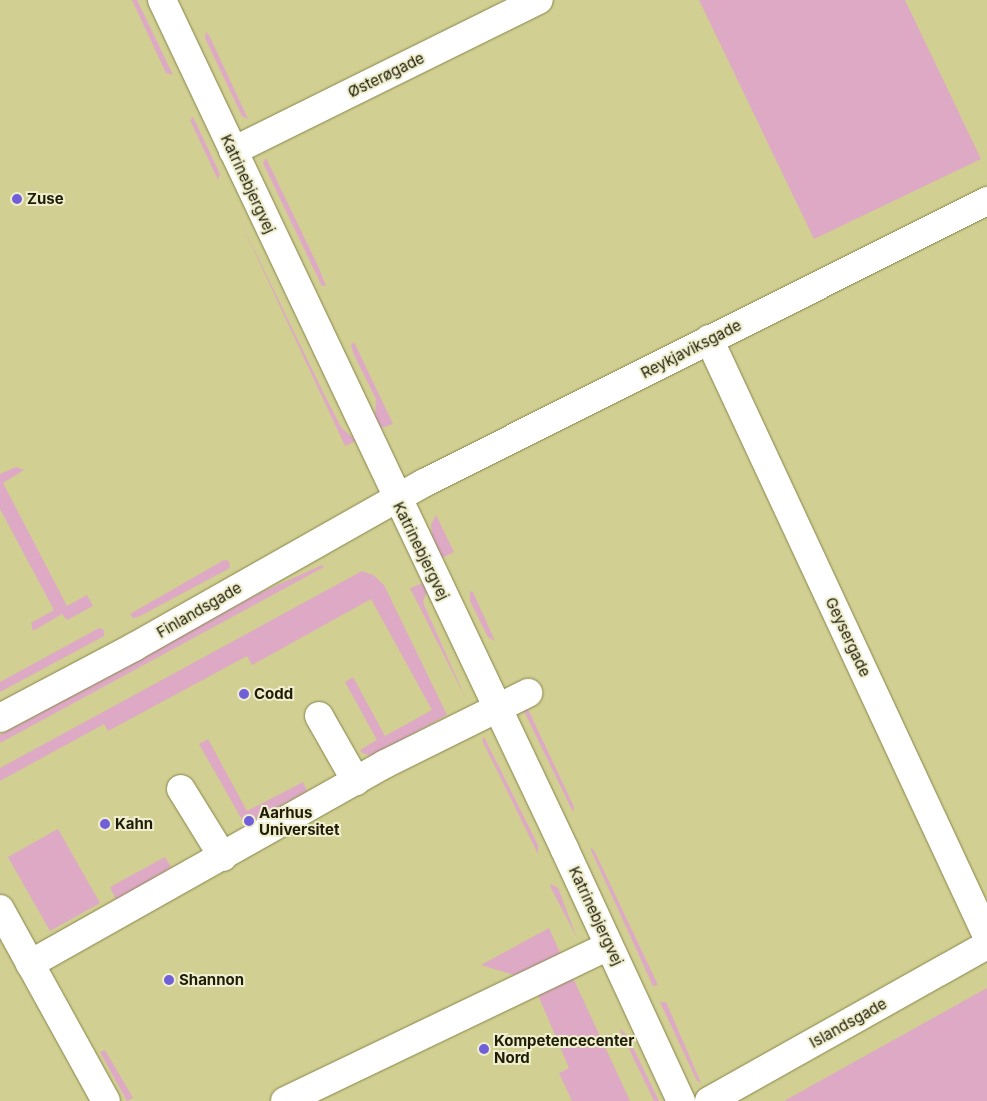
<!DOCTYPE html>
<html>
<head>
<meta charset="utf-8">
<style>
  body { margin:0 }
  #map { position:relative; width:987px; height:1101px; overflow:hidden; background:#d1cf92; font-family:Inter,sans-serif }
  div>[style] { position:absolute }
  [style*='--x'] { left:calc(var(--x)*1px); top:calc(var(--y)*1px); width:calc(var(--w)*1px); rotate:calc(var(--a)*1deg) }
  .green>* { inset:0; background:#dda9c4 }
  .roads { filter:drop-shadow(0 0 1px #88854a) drop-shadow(0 0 1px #88854a) }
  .minor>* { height:28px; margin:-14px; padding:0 14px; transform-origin:14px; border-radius:14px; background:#fff }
  .dots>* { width:14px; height:14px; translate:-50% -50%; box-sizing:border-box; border:2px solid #efeecf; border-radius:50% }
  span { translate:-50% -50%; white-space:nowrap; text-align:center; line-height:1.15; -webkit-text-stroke:4px #efeecf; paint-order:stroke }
  .street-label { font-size:15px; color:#1f1d05 }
  .poi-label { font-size:15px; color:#1f1d05; font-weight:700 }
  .left { translate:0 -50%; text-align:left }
</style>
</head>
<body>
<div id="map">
  <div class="green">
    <div style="clip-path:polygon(132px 0,137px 0,173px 75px,166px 73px)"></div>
    <div style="clip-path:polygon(699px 0,905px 0,981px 159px,814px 239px)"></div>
    <div style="clip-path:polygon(206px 32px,209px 35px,248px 119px,242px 116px,205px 38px)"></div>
    <div style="clip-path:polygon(193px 117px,220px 174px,218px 180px,190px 120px)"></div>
    <div style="clip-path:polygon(266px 158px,318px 266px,326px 286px,322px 286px,307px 255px,263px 163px)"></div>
    <div style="clip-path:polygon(235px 210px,324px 394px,341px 427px,356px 441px,345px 446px)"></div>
    <div style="clip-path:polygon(354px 342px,393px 424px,381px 428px,375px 417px,376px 399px,354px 355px,351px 345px)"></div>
    <div style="clip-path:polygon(16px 467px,24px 470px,3px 483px,67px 606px,87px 595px,93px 606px,67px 620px,62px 614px,33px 631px,31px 623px,54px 610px,0 509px,0 474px)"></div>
    <div style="clip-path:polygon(436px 515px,454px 552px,442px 558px,432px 536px,431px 524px)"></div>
    <div style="clip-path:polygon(224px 560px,229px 561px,230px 568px,140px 616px,133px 618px,130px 614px)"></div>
    <div style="clip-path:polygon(322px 565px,324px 567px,0 743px,0 735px,258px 594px)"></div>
    <div style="clip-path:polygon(362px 571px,373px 575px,384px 585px,447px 715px,372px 756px,362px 753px,360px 750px,377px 740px,345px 682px,353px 677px,385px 736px,432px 710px,371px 599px,252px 665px,247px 656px,108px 731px,104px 724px,0 781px,0 768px)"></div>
    <div style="clip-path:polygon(423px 583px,427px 592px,423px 601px,425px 607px,466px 699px,410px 588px)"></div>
    <div style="clip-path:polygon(470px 591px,473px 592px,495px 641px,488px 637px,470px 601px)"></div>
    <div style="clip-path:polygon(99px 628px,104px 630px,104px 636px,0 692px,0 682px)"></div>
    <div style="clip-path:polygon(522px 707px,527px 707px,574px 807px,573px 812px)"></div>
    <div style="clip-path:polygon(484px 737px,538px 845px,538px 854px,482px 740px)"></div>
    <div style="clip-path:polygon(208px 739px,247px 811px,303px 782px,307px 791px,245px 825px,199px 744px)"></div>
    <div style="clip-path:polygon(58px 829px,100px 903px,50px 931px,8px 857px)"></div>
    <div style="clip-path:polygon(590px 848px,594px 850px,658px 985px,653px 986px)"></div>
    <div style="clip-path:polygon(165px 857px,171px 867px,117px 902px,110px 887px)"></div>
    <div style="clip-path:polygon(551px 884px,558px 888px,577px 938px,550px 886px)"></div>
    <div style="clip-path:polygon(549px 928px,561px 955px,517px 976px,481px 965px)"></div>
    <div style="clip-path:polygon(573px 978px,630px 1101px,572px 1101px,559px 1073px,569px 1068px,538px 995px)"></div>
    <div style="clip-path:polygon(987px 988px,987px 1101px,784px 1101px)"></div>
    <div style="clip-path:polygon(660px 1002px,666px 1002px,701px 1083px,697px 1081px)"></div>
    <div style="clip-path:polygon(619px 1028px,627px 1035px,659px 1101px,654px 1101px)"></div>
    <div style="clip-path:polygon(105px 1050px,133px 1098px,127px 1101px,100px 1052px)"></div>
  </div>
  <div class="roads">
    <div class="minor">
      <div style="--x:162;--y:0;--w:941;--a:64.63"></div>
      <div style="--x:565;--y:850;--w:277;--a:65.2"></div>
      <div style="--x:233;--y:151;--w:341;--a:-26.3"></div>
      <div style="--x:709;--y:339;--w:659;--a:65.03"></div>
      <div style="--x:319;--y:716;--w:75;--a:60.4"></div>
      <div style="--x:0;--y:718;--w:152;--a:-27.9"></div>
      <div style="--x:134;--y:647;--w:333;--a:-29.5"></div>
      <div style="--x:424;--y:483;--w:630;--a:-26.61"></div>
      <div style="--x:181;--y:789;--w:80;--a:58.3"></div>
      <div style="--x:0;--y:909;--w:219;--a:61.1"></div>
      <div style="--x:30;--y:964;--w:407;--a:-29.4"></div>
      <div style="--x:385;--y:764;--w:160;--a:-26.4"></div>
      <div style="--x:285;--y:1101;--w:359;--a:-25.6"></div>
      <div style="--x:709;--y:1101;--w:319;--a:-29.3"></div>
    </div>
  </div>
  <div class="dots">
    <div style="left:17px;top:199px;background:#715fd9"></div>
    <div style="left:244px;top:694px;background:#715fd9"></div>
    <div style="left:249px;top:821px;background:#715fd9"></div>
    <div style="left:105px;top:824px;background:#715fd9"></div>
    <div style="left:169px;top:980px;background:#715fd9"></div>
    <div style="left:484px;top:1049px;background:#715fd9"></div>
  </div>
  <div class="street-label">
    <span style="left:386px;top:75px;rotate:-26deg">Østerøgade</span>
    <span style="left:248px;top:184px;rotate:65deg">Katrinebjergvej</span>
    <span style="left:691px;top:349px;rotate:-27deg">Reykjaviksgade</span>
    <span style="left:421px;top:551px;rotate:64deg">Katrinebjergvej</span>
    <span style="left:199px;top:610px;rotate:-30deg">Finlandsgade</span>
    <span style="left:848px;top:637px;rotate:65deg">Geysergade</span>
    <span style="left:596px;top:916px;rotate:65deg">Katrinebjergvej</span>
    <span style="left:848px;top:1023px;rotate:-29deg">Islandsgade</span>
  </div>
  <div class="poi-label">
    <span class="left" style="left:27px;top:199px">Zuse</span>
    <span class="left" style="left:254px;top:694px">Codd</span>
    <span class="left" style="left:259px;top:821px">Aarhus<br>Universitet</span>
    <span class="left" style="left:115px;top:824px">Kahn</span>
    <span class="left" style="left:179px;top:980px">Shannon</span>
    <span class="left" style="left:494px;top:1049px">Kompetencecenter<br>Nord</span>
  </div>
</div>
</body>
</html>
